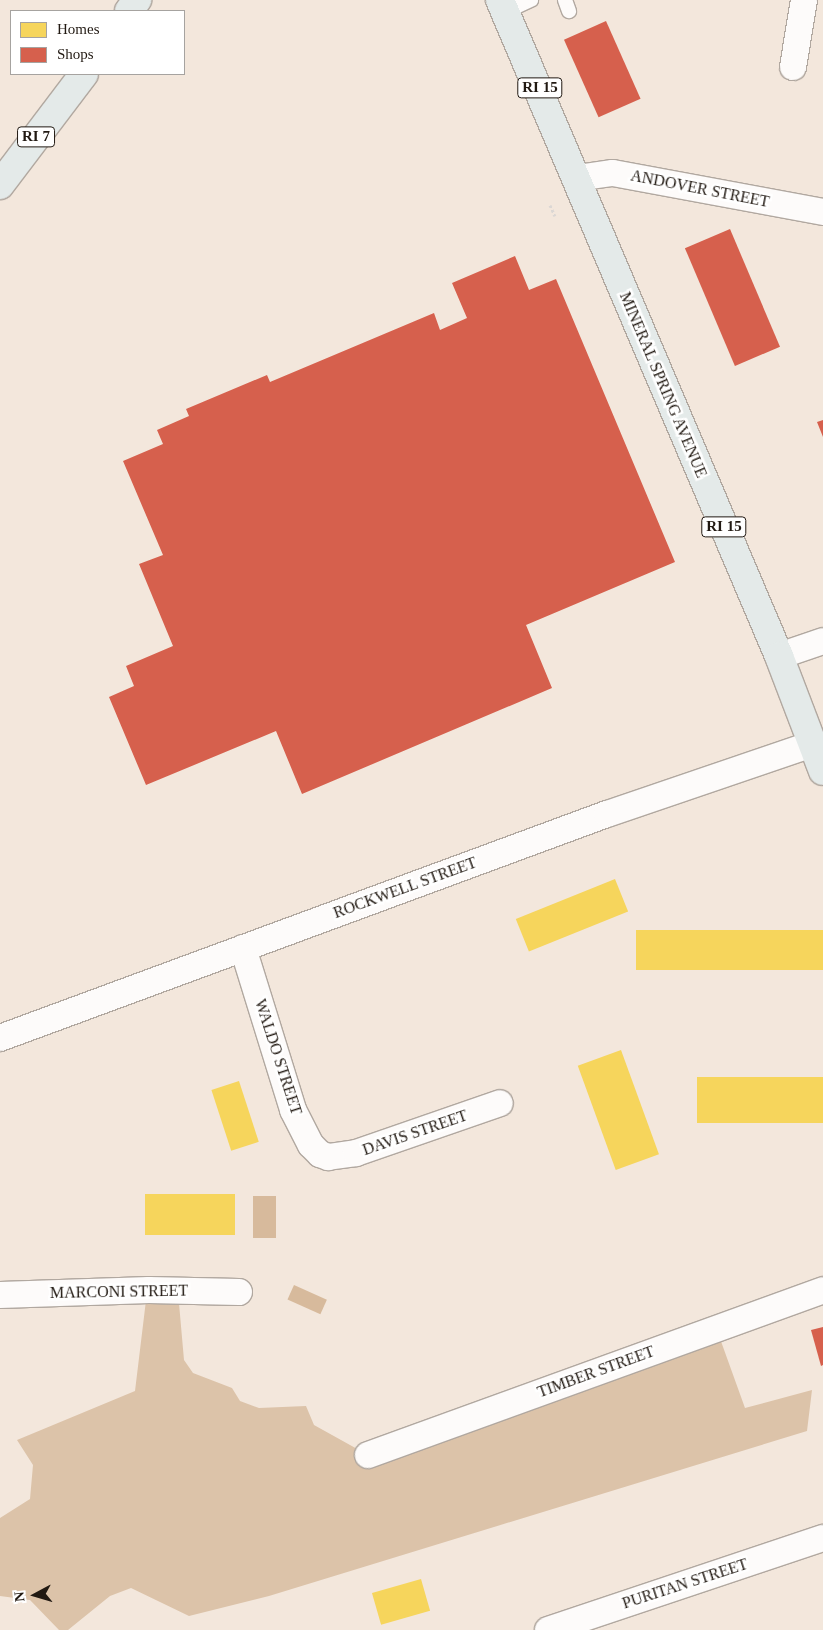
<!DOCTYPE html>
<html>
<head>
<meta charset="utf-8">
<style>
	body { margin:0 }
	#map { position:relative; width:823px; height:1630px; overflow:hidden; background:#f3e7dc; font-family:Georgia,serif }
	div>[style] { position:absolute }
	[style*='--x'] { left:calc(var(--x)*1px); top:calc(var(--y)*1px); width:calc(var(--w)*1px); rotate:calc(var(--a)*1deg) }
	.forest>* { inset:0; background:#dcc3a9 }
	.water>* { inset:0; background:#d7ba9c; transform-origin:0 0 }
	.homes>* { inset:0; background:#f6d55c; transform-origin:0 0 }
	.shops>* { inset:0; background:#d6604d; transform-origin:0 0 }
	.path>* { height:3px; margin-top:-1.5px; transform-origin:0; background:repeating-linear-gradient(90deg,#dbd7d4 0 2.5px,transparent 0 5px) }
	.roads { filter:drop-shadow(1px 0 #b1a8a0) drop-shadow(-1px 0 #b1a8a0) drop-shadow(0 1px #b1a8a0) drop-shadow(0 -1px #b1a8a0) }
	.lane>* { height:14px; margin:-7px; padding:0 7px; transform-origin:7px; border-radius:7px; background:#fdfbfa }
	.street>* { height:26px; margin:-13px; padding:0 13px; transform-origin:13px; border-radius:13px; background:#fdfbfa }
	.primary>* { height:28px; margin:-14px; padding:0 14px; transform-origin:14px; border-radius:14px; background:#e4eae9 }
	span { translate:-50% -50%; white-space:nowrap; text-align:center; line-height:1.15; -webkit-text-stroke:5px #fff; paint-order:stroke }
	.shield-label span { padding:1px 4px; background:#fff; border:1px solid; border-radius:4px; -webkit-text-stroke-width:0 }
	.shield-label { font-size:15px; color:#211912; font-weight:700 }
	.street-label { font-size:16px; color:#211912 }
	.legend { position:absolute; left:10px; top:10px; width:175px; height:65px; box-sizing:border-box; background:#fff; border:1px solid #a6a3a0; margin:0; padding:6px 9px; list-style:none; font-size:15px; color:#211912 }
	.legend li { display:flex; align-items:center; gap:10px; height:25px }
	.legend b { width:25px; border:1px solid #a6a3a0 }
	.north { position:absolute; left:10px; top:1570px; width:50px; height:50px; -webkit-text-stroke:4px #fff; paint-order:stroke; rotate:264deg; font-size:14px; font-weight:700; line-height:20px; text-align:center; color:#211912 }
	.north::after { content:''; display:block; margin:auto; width:18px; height:22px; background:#211912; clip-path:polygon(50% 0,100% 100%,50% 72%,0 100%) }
</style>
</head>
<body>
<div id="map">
	<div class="forest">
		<i style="clip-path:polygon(147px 1292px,178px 1292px,184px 1360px,193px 1373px,232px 1388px,240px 1401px,259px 1408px,306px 1406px,314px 1425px,368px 1455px,718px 1333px,745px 1408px,812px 1390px,807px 1431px,269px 1596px,189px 1616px,131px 1588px,110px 1596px,68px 1630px,59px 1630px,30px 1600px,0 1596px,0 1518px,30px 1499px,33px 1465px,17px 1440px,135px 1391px)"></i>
	</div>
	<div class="water">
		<i style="left:253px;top:1196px;width:23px;height:42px"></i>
		<i style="left:294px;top:1285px;width:36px;height:16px;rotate:24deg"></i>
	</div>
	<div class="homes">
		<i style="left:615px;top:879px;width:35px;height:107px;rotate:68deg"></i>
		<i style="left:823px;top:930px;width:40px;height:187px;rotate:90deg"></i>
		<i style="left:621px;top:1050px;width:111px;height:46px;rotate:70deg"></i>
		<i style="left:823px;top:1077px;width:46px;height:126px;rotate:90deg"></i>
		<i style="left:239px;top:1081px;width:64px;height:29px;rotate:72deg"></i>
		<i style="left:145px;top:1194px;width:90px;height:41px"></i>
		<i style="left:421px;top:1579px;width:33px;height:51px;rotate:74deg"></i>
	</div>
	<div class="shops">
		<i style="left:606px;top:21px;width:85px;height:46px;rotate:66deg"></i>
		<i style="left:730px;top:229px;width:128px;height:49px;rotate:67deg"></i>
		<i style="clip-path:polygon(515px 256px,529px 290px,556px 279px,675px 562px,526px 625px,552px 688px,302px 794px,276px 731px,146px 785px,109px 697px,134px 686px,126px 666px,173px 646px,139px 564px,163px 555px,123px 461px,163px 444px,157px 430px,189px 416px,186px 409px,267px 375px,270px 382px,434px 313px,440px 330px,467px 318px,452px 283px)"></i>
		<i style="clip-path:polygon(823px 420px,823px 437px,817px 422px)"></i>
		<i style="clip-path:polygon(823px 1327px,823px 1365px,821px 1366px,811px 1330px)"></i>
	</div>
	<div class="path">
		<i style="--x:550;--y:205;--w:12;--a:66"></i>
	</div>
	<div class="roads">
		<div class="lane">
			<i style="--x:565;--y:0;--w:12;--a:70"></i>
			<i style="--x:505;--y:12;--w:29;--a:-25"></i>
		</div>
		<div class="street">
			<i style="--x:793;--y:67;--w:68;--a:-80.7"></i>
			<i style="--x:577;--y:178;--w:36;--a:-8"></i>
			<i style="--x:613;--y:173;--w:214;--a:10.5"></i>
			<i style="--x:779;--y:656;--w:46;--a:-18.8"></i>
			<i style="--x:243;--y:948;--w:170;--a:72.8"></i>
			<i style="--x:293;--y:1110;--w:39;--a:63"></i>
			<i style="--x:311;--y:1145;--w:13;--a:45"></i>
			<i style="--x:320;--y:1154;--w:9;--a:21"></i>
			<i style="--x:328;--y:1157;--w:28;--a:-8"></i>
			<i style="--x:356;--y:1153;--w:152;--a:-19.1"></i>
			<i style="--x:0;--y:1038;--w:647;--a:-20.26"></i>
			<i style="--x:607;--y:814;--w:218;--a:-18.8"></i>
			<i style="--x:0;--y:1295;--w:149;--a:-1.9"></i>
			<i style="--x:149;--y:1290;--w:90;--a:1.3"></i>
			<i style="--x:368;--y:1455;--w:484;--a:-19.9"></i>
			<i style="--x:548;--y:1630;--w:290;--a:-18.5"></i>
		</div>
		<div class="primary">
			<i style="--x:500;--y:0;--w:713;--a:66.96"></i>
			<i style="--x:779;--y:656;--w:123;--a:69.1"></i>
			<i style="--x:129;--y:11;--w:14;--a:-54"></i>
			<i style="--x:0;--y:185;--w:139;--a:-52.9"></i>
		</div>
	</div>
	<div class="shield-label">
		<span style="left:540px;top:88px">RI 15</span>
		<span style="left:36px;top:137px">RI 7</span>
		<span style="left:724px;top:527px">RI 15</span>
	</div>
	<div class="street-label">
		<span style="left:700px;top:189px;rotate:11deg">ANDOVER STREET</span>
		<span style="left:663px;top:385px;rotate:67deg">MINERAL SPRING AVENUE</span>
		<span style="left:405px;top:888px;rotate:-20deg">ROCKWELL STREET</span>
		<span style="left:278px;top:1057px;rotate:72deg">WALDO STREET</span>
		<span style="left:415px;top:1133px;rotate:-19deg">DAVIS STREET</span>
		<span style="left:119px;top:1292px;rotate:-1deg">MARCONI STREET</span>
		<span style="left:596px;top:1372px;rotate:-20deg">TIMBER STREET</span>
		<span style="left:685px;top:1584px;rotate:-18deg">PURITAN STREET</span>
	</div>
	<ul class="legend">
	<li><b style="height:14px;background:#f6d55c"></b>Homes</li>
	<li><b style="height:14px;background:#d6604d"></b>Shops</li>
	</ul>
	<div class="north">N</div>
</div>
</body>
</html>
